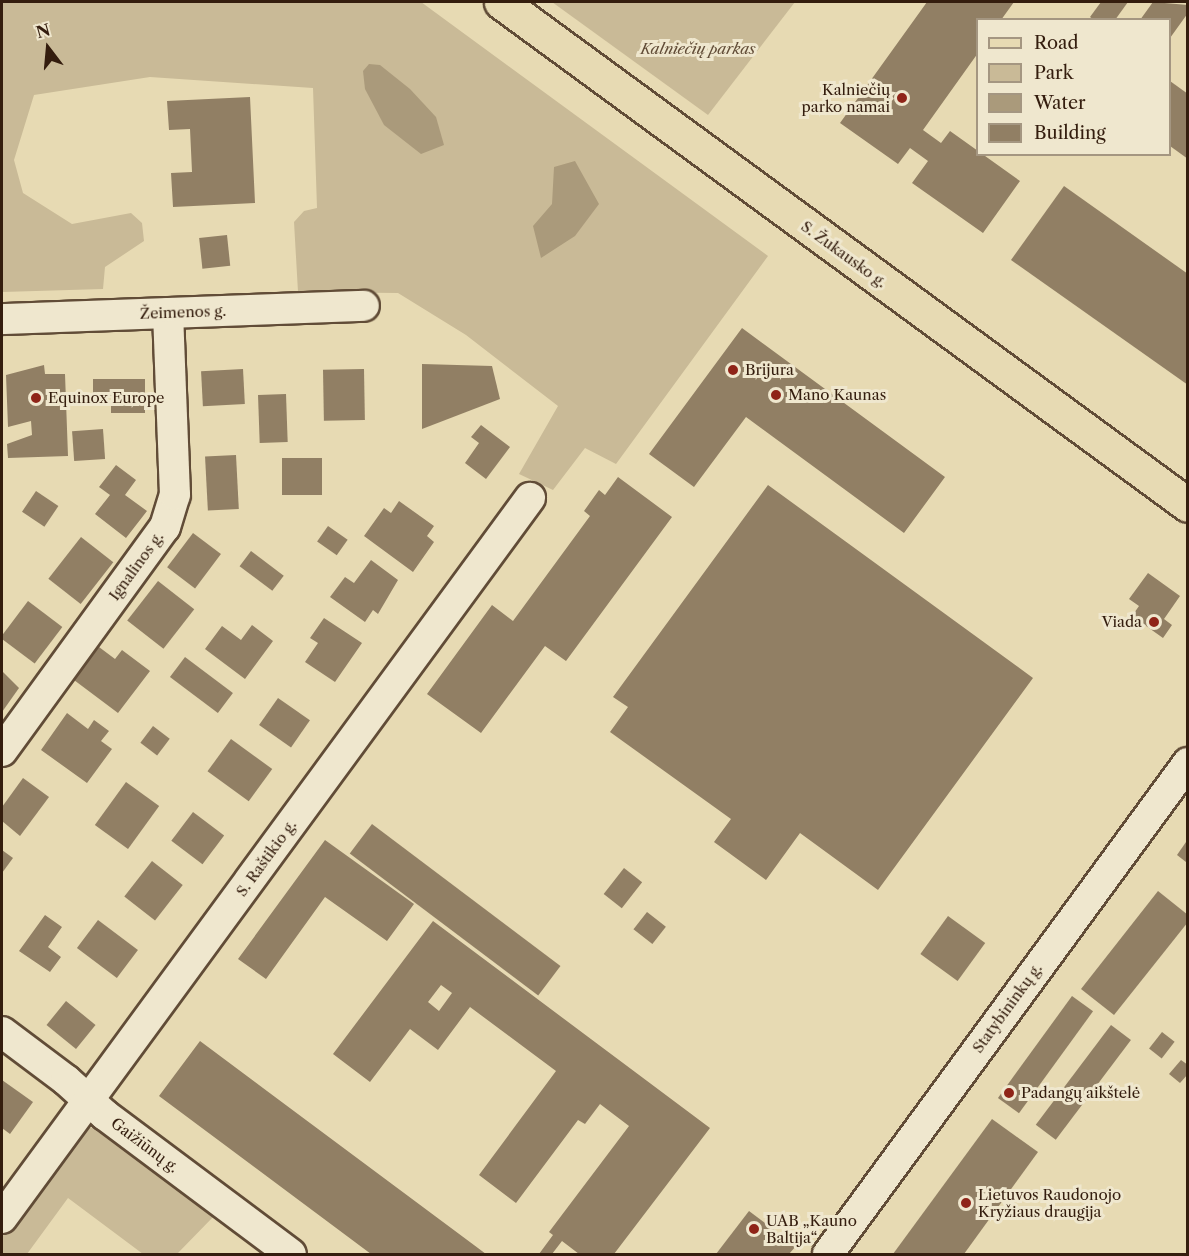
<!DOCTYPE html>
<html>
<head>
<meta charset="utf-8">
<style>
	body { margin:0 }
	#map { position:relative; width:1189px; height:1256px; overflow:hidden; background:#e7dab3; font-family:"Libre Caslon Text",serif }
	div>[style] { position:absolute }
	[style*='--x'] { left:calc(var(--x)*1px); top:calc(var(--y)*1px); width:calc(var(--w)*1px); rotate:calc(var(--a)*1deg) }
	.green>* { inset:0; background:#c9ba97 }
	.water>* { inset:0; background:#aa9a7b }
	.building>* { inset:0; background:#917f64; transform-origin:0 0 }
	.roads { filter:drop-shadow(2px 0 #614c37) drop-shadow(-2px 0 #614c37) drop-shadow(0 2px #614c37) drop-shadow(0 -2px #614c37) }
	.minor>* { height:30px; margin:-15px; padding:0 15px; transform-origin:15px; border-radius:15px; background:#efe7ce }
	.major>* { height:33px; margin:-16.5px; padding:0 16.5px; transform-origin:16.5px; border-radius:16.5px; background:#e7dab3 }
	.dots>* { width:16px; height:16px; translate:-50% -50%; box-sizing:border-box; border:3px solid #efe7ce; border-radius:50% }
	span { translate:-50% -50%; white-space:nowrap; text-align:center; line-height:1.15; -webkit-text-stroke:6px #efe7ce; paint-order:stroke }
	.park-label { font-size:15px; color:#614c37; font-style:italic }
	.poi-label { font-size:15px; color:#341d0e }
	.right { translate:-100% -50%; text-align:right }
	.left { translate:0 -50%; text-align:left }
	.street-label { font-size:15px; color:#341d0e }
	.frame { position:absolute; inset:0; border:3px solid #341d0e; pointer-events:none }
	.legend { position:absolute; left:976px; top:18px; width:195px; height:138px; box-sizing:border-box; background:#efe7ce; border:2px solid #a49681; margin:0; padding:8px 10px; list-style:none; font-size:18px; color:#341d0e }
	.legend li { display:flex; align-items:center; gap:12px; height:30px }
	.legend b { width:30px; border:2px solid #a49681 }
	.north { position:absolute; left:18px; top:18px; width:60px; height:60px; -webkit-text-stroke:4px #efe7ce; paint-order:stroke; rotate:344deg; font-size:16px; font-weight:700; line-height:24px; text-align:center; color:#341d0e }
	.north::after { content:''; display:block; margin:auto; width:21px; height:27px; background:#341d0e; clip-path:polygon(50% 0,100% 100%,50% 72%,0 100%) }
</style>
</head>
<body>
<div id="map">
	<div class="green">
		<i style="clip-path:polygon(2px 2px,421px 2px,768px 256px,616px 464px,585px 448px,553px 490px,519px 474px,558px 406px,466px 335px,398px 293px,298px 292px,294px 222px,304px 211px,317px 208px,313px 88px,150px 77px,34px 95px,14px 160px,23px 193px,72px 224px,131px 213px,142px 223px,144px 241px,105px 267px,103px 289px,2px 292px)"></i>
		<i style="clip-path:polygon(552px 2px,795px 2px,708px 115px)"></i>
		<i style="clip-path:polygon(89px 1128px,100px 1128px,214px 1216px,177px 1254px,143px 1254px,68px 1198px,27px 1254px,2px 1254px,2px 1237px,76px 1135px)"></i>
	</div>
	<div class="water">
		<i style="clip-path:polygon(369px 64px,380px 65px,410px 89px,436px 117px,444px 145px,421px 154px,384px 125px,365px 89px,363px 71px)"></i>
		<i style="clip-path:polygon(575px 161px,599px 204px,575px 236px,541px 258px,533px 226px,552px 204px,554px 167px)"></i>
	</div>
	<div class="building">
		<i style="clip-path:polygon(927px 2px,1014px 2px,1001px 20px,978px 20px,978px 53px,923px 130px,941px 143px,950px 131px,1020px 181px,983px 233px,912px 183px,928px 161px,910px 148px,898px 164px,840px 123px)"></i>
		<i style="clip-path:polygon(1101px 2px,1128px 2px,1115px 20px,1094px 20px,1090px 17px)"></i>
		<i style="clip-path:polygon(1153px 2px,1188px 5px,1188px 13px,1170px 38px,1170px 20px,1140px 20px)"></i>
		<i style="clip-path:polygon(1170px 81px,1188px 94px,1188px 159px,1170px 146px)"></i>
		<i style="clip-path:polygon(250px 97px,255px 203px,173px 207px,171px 173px,192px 172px,190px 129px,169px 130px,167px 101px)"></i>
		<i style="clip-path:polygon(1064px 186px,1188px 274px,1188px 385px,1011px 260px)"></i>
		<i style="left:227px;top:235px;width:31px;height:28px;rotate:84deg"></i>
		<i style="clip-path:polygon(742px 328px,945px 477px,904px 533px,746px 417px,694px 487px,649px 454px)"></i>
		<i style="clip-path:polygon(422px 364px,492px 366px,500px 399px,422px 429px)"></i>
		<i style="clip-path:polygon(44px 365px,45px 374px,65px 374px,68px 456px,8px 458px,7px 444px,32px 435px,31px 421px,8px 427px,6px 375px)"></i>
		<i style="left:243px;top:369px;width:35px;height:42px;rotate:87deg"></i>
		<i style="left:364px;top:369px;width:51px;height:41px;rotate:89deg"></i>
		<i style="clip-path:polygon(93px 379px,145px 379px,145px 413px,111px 413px,111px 396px,93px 396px)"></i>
		<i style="left:286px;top:394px;width:48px;height:28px;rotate:88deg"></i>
		<i style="clip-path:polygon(481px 425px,510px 447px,486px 479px,465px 463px,479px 443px,471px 437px)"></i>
		<i style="left:103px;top:429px;width:30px;height:31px;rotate:86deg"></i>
		<i style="left:236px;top:455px;width:54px;height:31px;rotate:87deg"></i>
		<i style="left:282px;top:458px;width:40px;height:37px"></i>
		<i style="clip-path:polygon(116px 465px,136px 480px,125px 495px,147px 511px,126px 538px,95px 514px,110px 495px,99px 487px)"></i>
		<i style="clip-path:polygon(618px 477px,672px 517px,566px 661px,545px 646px,481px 733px,427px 694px,492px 605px,513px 621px,590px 516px,584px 511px,599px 490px,605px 495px)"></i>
		<i style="clip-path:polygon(768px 485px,1033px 678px,878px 890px,800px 833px,766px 880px,714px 842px,731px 819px,610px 732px,628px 707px,613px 697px)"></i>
		<i style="left:36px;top:491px;width:27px;height:25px;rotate:34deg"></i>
		<i style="clip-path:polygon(399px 501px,434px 526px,427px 536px,434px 542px,413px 572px,364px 536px,384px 508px,391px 513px)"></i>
		<i style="left:328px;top:526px;width:24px;height:19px;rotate:35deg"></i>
		<i style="left:193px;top:533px;width:35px;height:43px;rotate:37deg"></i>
		<i style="left:81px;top:537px;width:41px;height:53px;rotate:38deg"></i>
		<i style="left:251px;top:551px;width:41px;height:19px;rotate:37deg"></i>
		<i style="clip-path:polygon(371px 560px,398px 580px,378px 614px,373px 610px,365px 622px,330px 597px,345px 577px,354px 583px)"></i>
		<i style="clip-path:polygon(1148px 573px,1180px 596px,1164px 619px,1172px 625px,1163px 638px,1132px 616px,1139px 606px,1129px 599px)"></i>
		<i style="left:158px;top:581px;width:46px;height:50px;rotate:38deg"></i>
		<i style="left:28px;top:601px;width:43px;height:46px;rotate:37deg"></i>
		<i style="clip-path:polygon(324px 618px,362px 643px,335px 682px,305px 662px,318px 643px,310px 638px)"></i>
		<i style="clip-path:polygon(252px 625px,273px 641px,245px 679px,205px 649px,222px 626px,241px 640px)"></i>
		<i style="clip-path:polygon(99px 647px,115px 659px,122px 650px,150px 671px,118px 713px,74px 680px)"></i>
		<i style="left:185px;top:657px;width:60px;height:25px;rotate:37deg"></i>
		<i style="clip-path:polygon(3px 672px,19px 688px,2px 712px,2px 674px)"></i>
		<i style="left:278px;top:698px;width:39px;height:33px;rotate:35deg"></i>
		<i style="clip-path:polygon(67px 713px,88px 729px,94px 720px,109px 731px,101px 741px,112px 749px,87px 783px,41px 750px)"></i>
		<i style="left:153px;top:726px;width:21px;height:21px;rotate:37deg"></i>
		<i style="left:231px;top:739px;width:51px;height:40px;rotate:36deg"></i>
		<i style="clip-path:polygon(23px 778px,49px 797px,20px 836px,2px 821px,2px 807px)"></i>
		<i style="left:126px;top:782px;width:41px;height:53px;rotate:36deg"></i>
		<i style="left:193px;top:812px;width:39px;height:36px;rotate:37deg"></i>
		<i style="left:372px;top:824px;width:236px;height:37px;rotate:37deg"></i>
		<i style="clip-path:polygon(325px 840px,414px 904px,387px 941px,325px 897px,266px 979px,238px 959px)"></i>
		<i style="clip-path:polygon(1186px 842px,1188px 843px,1186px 862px,1177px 855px)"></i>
		<i style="clip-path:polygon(2px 850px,13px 858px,2px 873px)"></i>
		<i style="left:152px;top:861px;width:39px;height:45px;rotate:38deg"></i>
		<i style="left:624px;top:868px;width:23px;height:33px;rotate:38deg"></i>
		<i style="clip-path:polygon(1158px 891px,1188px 915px,1188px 922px,1114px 1015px,1081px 989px)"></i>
		<i style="left:647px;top:912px;width:24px;height:22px;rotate:38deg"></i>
		<i style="clip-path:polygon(45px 915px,62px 927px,48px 947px,61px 957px,50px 972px,19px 951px)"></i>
		<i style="left:948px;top:916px;width:46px;height:47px;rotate:36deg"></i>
		<i style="left:98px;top:920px;width:50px;height:35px;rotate:37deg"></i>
		<i style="clip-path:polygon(evenodd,433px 921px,710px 1128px,614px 1254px,579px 1254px,562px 1241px,552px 1254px,539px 1254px,553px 1235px,549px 1232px,629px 1126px,600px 1104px,585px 1124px,578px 1120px,516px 1203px,479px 1175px,556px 1071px,470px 1007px,438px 1050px,410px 1029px,370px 1082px,333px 1054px,433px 921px,441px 985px,452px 993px,439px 1011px,428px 1002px,441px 985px)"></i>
		<i style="left:1072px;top:996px;width:26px;height:126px;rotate:36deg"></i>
		<i style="left:66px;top:1001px;width:38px;height:31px;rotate:39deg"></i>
		<i style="left:1111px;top:1025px;width:25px;height:125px;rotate:37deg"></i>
		<i style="left:1162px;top:1032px;width:16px;height:21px;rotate:38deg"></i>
		<i style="clip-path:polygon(200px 1041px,267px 1091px,486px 1254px,371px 1254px,159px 1096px)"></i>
		<i style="clip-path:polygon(1181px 1060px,1188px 1065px,1188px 1074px,1180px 1083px,1169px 1074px)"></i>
		<i style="clip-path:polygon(2px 1080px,33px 1102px,10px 1134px,2px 1128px)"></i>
		<i style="clip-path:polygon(992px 1119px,1038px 1152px,964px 1254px,893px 1254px)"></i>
		<i style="clip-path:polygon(749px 1211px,796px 1246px,789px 1254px,716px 1254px)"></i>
	</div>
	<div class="roads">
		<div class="minor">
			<i style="--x:2;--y:319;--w:362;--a:-2.1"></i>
			<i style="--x:2;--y:751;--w:277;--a:-54"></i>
			<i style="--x:165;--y:527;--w:34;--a:-73"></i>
			<i style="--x:175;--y:495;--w:182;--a:-92.2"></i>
			<i style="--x:2;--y:1032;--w:80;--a:36.9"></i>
			<i style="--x:66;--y:1080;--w:52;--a:41.9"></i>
			<i style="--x:105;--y:1115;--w:232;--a:36.8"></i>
			<i style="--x:2;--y:1218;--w:893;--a:-53.75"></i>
			<i style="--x:828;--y:1254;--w:609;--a:-53.75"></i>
		</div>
		<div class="major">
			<i style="--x:501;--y:2;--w:851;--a:36.21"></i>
		</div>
	</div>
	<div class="dots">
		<i style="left:902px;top:98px;background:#8f2418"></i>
		<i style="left:733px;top:370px;background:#8f2418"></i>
		<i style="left:776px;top:395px;background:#8f2418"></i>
		<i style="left:36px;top:398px;background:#8f2418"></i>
		<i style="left:1154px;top:622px;background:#8f2418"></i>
		<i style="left:1009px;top:1093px;background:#8f2418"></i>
		<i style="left:966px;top:1203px;background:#8f2418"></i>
		<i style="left:754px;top:1229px;background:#8f2418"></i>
	</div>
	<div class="park-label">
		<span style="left:698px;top:49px">Kalniečių parkas</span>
	</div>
	<div class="poi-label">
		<span class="right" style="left:890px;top:98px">Kalniečių<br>parko namai</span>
		<span class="left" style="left:745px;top:370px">Brijura</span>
		<span class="left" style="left:788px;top:395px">Mano Kaunas</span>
		<span class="left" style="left:48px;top:398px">Equinox Europe</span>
		<span class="right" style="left:1142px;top:622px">Viada</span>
		<span class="left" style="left:1021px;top:1093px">Padangų aikštelė</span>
		<span class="left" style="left:978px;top:1203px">Lietuvos Raudonojo<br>Kryžiaus draugija</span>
		<span class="left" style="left:766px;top:1229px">UAB „Kauno<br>Baltija“</span>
	</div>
	<div class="street-label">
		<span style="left:844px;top:254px;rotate:36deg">S. Žukausko g.</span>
		<span style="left:183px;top:312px;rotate:-2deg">Žeimenos g.</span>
		<span style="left:136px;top:566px;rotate:-54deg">Ignalinos g.</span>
		<span style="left:266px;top:858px;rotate:-54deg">S. Raštikio g.</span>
		<span style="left:1007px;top:1008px;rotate:-54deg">Statybininkų g.</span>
		<span style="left:145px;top:1145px;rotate:37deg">Gaižiūnų g.</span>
	</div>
	<div class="frame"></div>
	<ul class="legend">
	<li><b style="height:8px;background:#e7dab3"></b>Road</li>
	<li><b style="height:16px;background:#c9ba97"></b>Park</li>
	<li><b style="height:16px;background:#aa9a7b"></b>Water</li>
	<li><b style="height:16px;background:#917f64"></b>Building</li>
	</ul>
	<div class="north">N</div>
</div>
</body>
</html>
